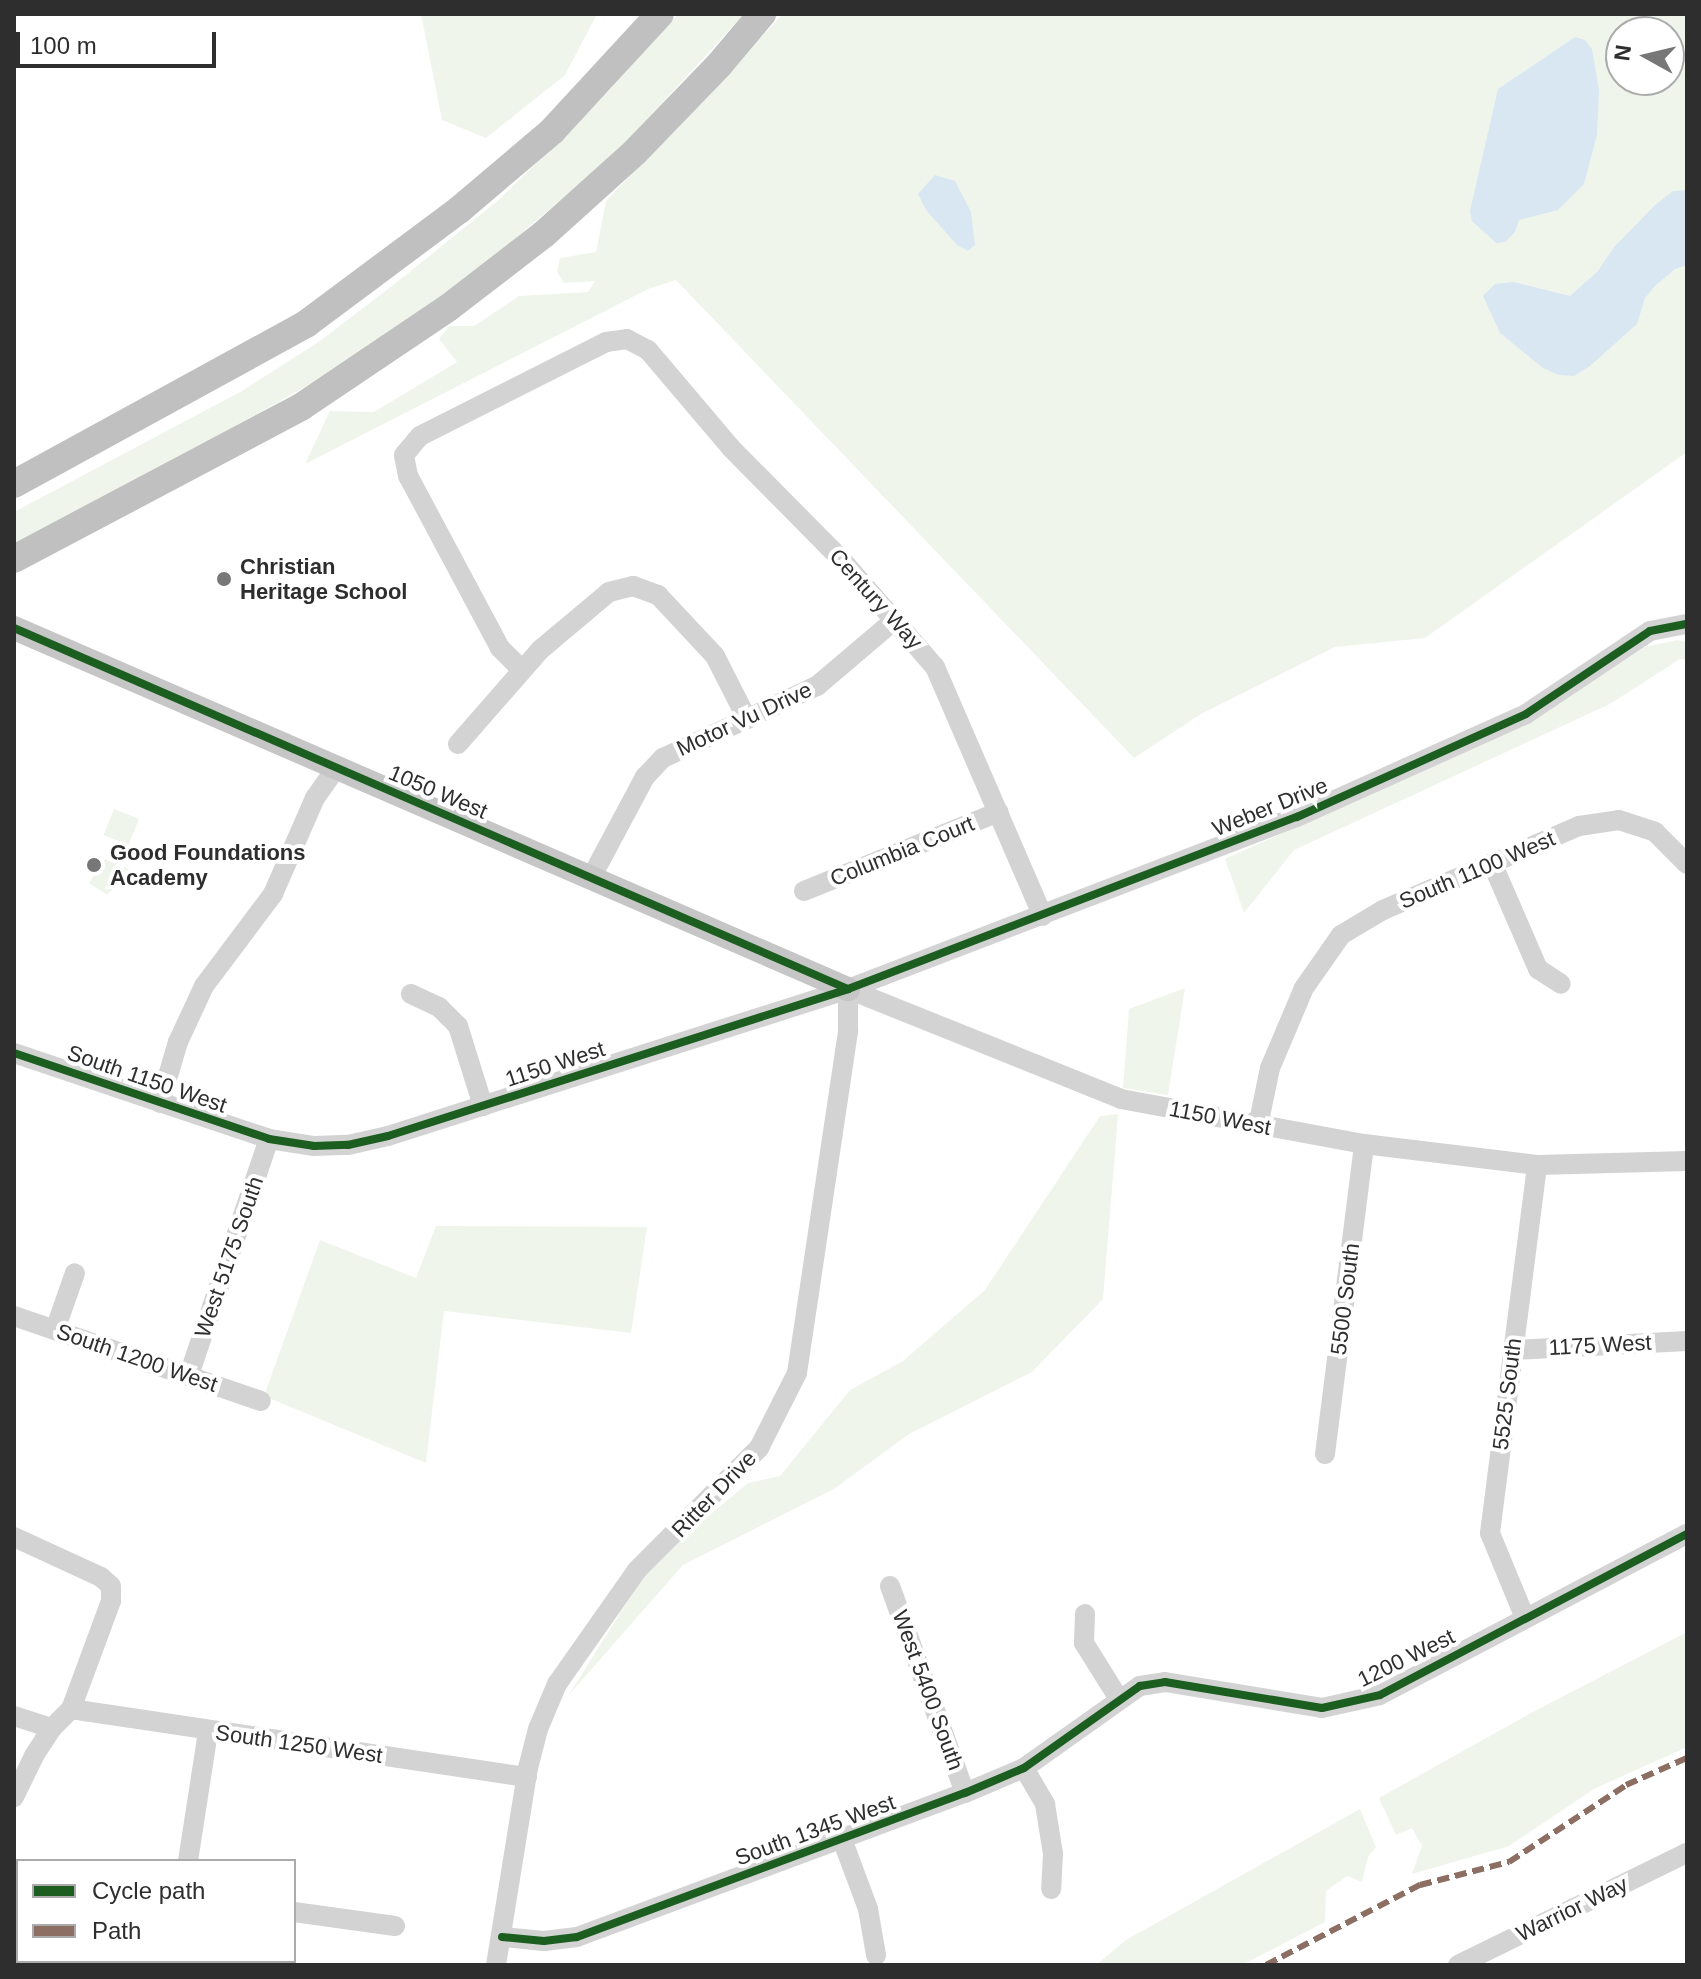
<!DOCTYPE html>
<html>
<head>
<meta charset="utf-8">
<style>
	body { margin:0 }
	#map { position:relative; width:1701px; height:1979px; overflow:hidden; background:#fff; font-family:Helvetica,sans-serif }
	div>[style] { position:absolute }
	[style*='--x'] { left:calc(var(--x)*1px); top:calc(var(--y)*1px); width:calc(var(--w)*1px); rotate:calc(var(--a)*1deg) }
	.green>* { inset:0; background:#f0f5ec; transform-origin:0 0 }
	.water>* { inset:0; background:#d8e7f2 }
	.minor>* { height:20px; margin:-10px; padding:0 10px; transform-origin:10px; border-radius:10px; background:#d3d3d3 }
	.major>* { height:24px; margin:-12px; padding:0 12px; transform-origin:12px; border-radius:12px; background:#c6c6c6 }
	.highway>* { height:28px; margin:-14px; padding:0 14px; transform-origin:14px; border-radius:14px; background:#c0c0c0 }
	.quiet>* { height:6px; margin-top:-3px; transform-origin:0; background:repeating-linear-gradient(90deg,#8d6e63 0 12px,transparent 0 18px) }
	.cycleway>* { height:8px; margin:-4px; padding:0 4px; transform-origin:4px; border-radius:4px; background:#1b5e20 }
	.dots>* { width:22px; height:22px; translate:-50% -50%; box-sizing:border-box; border:4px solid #fff; border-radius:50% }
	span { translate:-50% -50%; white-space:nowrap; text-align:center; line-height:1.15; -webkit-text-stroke:8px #fff; paint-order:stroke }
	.poi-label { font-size:22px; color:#2e2e2e; font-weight:700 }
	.left { translate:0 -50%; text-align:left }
	.street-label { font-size:22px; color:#2e2e2e }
	.frame { position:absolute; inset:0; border:16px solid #2e2e2e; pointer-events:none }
	.legend { position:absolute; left:16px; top:1859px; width:280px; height:104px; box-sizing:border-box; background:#fff; border:2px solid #ababab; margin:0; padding:10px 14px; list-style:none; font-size:24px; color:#2e2e2e }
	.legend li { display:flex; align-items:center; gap:16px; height:40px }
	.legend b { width:40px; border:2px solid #ababab }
	.north { position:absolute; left:1605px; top:16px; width:80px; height:80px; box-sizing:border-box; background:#fff; border:2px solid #ababab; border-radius:50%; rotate:278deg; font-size:22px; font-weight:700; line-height:32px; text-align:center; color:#2e2e2e }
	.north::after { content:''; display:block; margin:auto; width:28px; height:36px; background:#777; clip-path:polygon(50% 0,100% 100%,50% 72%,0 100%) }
	.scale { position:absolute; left:16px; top:32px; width:200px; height:36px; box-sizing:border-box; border:4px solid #2e2e2e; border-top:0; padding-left:10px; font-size:24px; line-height:28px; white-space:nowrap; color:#2e2e2e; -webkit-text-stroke:6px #fff; paint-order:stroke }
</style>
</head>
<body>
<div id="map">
	<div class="green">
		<i style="clip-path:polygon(421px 14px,597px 14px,565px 75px,486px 138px,442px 120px)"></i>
		<i style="clip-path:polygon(678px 14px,744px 14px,617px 152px,478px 270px,349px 362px,163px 467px,14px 546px,14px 512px,242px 391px,320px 341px,406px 275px,502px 197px,607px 93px)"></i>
		<i style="clip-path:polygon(evenodd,783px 14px,1687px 14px,1687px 452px,1425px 638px,1335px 647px,1201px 714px,1134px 758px,676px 280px,648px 289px,305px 464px,330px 411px,374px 412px,457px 362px,439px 339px,449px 326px,474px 326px,519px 296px,588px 292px,595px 281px,564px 283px,557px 272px,560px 258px,596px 252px,606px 201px,783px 14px,1621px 32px,1669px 32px,1669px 80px,1621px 80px,1621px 32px)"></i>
		<i style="clip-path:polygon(1677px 640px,1687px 642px,1687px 660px,1680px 659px,1610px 704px,1294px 850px,1244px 913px,1225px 859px,1531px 721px,1645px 647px)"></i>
		<i style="left:114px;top:809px;width:27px;height:28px;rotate:22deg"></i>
		<i style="clip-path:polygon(105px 859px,131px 870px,107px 895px,89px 883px)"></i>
		<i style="clip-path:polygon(1185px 988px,1168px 1095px,1123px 1088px,1129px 1009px)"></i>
		<i style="clip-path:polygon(1118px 1114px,1103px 1299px,1032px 1372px,909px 1434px,834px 1489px,683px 1565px,568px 1696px,651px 1564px,748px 1483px,780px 1476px,850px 1390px,903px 1361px,985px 1290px,1100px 1116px)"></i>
		<i style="clip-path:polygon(436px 1226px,647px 1227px,631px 1333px,444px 1311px,426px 1463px,264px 1396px,320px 1240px,416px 1278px)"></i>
		<i style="clip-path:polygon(1687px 1632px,1687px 1747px,1594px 1789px,1509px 1846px,1412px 1874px,1422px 1846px,1412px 1828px,1396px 1835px,1379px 1798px,1529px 1714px)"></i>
		<i style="clip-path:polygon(1360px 1809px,1376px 1847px,1368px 1857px,1362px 1882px,1347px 1876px,1326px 1891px,1325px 1922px,1242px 1965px,1096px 1965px,1126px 1940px)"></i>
	</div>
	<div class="water">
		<i style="clip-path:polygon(1575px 37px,1585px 40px,1592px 49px,1599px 90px,1597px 135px,1584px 184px,1558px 210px,1519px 220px,1515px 232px,1505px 242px,1496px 243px,1472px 221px,1470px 211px,1498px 89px)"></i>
		<i style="clip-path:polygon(935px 175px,955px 181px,971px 212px,975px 245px,968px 251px,957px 245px,926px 210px,918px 194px)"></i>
		<i style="clip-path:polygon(1687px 190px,1687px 265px,1675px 269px,1655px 286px,1645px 298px,1637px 324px,1590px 366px,1574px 376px,1559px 375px,1543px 368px,1500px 333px,1483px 296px,1495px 284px,1514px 282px,1570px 296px,1598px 271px,1614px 247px,1655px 205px,1673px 191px)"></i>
	</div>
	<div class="minor">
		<i style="--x:521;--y:669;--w:30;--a:-135"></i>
		<i style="--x:500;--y:648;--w:195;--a:-118.1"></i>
		<i style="--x:408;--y:476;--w:21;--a:-101"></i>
		<i style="--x:404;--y:455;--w:25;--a:-50"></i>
		<i style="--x:420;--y:436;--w:208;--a:-26.8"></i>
		<i style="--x:606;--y:342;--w:21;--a:-8"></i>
		<i style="--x:627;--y:339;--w:24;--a:28"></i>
		<i style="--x:648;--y:350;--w:128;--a:49.7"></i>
		<i style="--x:731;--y:448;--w:156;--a:45.3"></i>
		<i style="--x:841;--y:559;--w:143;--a:49"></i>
		<i style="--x:935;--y:667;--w:271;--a:66.6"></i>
		<i style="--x:458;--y:744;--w:125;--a:-48.9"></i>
		<i style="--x:540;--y:650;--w:90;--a:-40"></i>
		<i style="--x:609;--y:592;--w:25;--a:-14"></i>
		<i style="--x:633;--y:586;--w:27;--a:20"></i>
		<i style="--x:658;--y:595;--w:83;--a:46.9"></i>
		<i style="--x:715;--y:656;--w:71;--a:63.1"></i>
		<i style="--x:1492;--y:863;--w:116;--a:66.5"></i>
		<i style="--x:1538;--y:969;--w:27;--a:33"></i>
		<i style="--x:591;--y:878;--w:115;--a:-61.9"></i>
		<i style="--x:645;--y:777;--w:26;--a:-47"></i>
		<i style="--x:663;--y:758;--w:170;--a:-25.1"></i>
		<i style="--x:817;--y:686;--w:104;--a:-40.3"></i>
		<i style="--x:804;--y:891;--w:210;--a:-22.1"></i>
		<i style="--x:848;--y:989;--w:294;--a:21.9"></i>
		<i style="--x:1121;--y:1099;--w:247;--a:10.5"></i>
		<i style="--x:1364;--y:1144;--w:174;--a:6.9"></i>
		<i style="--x:1537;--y:1165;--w:150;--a:-1.5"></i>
		<i style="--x:411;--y:994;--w:31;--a:25"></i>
		<i style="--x:439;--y:1007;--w:27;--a:45"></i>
		<i style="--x:458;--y:1026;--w:84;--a:72.6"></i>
		<i style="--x:14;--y:1053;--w:269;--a:18.6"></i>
		<i style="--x:269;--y:1139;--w:46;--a:8.8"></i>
		<i style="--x:314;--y:1146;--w:34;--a:-2"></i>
		<i style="--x:348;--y:1145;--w:41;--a:-12.7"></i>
		<i style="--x:388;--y:1136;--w:483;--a:-17.7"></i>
		<i style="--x:848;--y:989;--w:481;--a:-21"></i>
		<i style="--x:1297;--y:817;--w:251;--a:-24.2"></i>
		<i style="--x:1526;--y:714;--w:149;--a:-33.8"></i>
		<i style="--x:1650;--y:631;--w:38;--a:-11"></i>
		<i style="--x:160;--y:1103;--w:64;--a:-73.6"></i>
		<i style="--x:178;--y:1042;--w:62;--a:-65.1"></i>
		<i style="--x:204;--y:986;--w:115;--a:-53.1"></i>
		<i style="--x:273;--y:894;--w:105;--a:-66.4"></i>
		<i style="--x:315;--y:798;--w:37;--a:-55"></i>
		<i style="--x:1258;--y:1126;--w:59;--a:-78.3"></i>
		<i style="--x:1270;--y:1068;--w:87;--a:-67"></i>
		<i style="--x:1304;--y:988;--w:65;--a:-55.1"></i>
		<i style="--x:1341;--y:935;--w:49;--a:-30.8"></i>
		<i style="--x:1383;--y:910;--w:213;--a:-23.2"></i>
		<i style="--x:1579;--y:826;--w:40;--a:-8.5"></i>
		<i style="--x:1619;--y:820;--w:38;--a:18"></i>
		<i style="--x:1655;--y:832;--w:45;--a:45"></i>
		<i style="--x:14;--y:1316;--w:261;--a:19"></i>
		<i style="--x:55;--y:1330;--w:60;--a:-70.7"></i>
		<i style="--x:1513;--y:1350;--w:174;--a:-3"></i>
		<i style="--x:189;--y:1375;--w:249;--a:-71.3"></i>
		<i style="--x:1325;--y:1454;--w:312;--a:-82.8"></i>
		<i style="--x:14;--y:1537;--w:96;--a:24.7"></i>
		<i style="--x:101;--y:1577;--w:13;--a:42"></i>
		<i style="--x:111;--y:1586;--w:15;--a:90"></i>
		<i style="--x:111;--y:1601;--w:115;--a:110.3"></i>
		<i style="--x:71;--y:1709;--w:27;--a:135"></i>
		<i style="--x:52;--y:1728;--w:33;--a:123"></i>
		<i style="--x:34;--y:1756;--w:46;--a:116"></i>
		<i style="--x:890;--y:1586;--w:220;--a:70.1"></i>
		<i style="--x:1085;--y:1614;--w:29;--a:92"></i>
		<i style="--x:1084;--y:1643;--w:66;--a:58"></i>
		<i style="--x:1525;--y:1618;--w:92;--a:-112.4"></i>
		<i style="--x:1490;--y:1533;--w:371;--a:-82.7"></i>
		<i style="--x:71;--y:1709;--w:461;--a:8.5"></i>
		<i style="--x:14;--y:1716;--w:40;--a:18"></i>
		<i style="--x:1024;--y:1768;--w:42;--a:59.7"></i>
		<i style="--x:1045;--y:1804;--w:51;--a:80.9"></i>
		<i style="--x:1053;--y:1854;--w:35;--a:93"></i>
		<i style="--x:842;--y:1839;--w:75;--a:69.6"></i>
		<i style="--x:868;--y:1909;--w:47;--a:80.1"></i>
		<i style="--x:188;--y:1861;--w:131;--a:-81.2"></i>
		<i style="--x:294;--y:1912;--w:102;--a:7.9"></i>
		<i style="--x:502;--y:1937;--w:42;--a:5.4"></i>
		<i style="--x:544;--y:1941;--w:33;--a:-7"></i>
		<i style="--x:577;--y:1937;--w:414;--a:-20.4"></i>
		<i style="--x:965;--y:1793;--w:64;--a:-23"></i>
		<i style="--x:1024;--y:1768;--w:142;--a:-35.3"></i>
		<i style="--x:1140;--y:1686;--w:25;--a:-9"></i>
		<i style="--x:1165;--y:1682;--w:159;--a:9.4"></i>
		<i style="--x:1322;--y:1708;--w:59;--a:-12.6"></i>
		<i style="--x:1380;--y:1695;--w:347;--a:-27.7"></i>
		<i style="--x:173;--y:1965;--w:4;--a:-90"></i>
		<i style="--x:496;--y:1965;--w:200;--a:-80.8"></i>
		<i style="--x:528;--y:1768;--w:40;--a:-75.6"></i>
		<i style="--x:538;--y:1729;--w:49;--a:-67.1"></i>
		<i style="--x:557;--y:1684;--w:139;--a:-54.9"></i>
		<i style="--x:637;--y:1570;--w:173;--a:-45"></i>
		<i style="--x:759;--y:1448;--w:84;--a:-63.1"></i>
		<i style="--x:797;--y:1373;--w:347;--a:-81.5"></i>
		<i style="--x:848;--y:1030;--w:41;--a:-90"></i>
		<i style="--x:1458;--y:1965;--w:255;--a:-26.1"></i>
	</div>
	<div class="major">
		<i style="--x:14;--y:628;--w:909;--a:23.41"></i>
	</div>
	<div class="highway">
		<i style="--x:14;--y:484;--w:333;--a:-28.7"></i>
		<i style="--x:306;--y:324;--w:191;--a:-36.7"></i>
		<i style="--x:459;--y:210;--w:122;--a:-40.3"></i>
		<i style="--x:552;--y:131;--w:159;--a:-47.3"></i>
		<i style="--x:14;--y:559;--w:325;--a:-27.9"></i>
		<i style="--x:301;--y:407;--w:177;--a:-34"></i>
		<i style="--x:448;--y:308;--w:121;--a:-37.6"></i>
		<i style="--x:544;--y:234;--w:122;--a:-42"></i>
		<i style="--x:635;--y:152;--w:121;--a:-46"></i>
		<i style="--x:719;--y:65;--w:67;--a:-49.9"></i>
	</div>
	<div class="quiet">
		<i style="--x:1266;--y:1965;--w:174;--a:-27.5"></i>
		<i style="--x:1420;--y:1885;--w:92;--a:-14.5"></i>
		<i style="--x:1509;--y:1862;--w:140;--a:-33.3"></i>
		<i style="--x:1626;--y:1785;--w:67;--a:-23.9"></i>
	</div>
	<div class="cycleway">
		<i style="--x:14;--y:628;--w:909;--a:23.41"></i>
		<i style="--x:14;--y:1053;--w:269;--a:18.6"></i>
		<i style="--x:269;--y:1139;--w:46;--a:8.8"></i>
		<i style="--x:314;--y:1146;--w:34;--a:-2"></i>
		<i style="--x:348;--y:1145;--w:41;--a:-12.7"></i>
		<i style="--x:388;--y:1136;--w:483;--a:-17.7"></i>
		<i style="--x:848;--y:989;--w:481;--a:-21"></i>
		<i style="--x:1297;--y:817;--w:251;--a:-24.2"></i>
		<i style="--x:1526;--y:714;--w:149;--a:-33.8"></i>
		<i style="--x:1650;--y:631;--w:38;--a:-11"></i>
		<i style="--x:502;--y:1937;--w:42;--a:5.4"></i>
		<i style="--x:544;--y:1941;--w:33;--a:-7"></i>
		<i style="--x:577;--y:1937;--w:414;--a:-20.4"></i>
		<i style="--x:965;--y:1793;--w:64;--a:-23"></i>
		<i style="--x:1024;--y:1768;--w:142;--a:-35.3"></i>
		<i style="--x:1140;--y:1686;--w:25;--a:-9"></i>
		<i style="--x:1165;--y:1682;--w:159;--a:9.4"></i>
		<i style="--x:1322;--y:1708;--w:59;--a:-12.6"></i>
		<i style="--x:1380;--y:1695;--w:347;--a:-27.7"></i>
	</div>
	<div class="dots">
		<i style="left:224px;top:579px;background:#777"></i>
		<i style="left:94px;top:865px;background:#777"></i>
	</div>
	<div class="poi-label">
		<span class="left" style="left:240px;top:579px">Christian<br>Heritage School</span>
		<span class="left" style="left:110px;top:865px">Good Foundations<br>Academy</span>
	</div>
	<div class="street-label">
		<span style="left:876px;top:599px;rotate:48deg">Century Way</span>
		<span style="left:744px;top:719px;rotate:-25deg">Motor Vu Drive</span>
		<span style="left:438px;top:792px;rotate:23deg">1050 West</span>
		<span style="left:1270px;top:807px;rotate:-22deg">Weber Drive</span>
		<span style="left:902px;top:851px;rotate:-22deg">Columbia Court</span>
		<span style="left:1477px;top:870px;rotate:-23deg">South 1100 West</span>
		<span style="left:555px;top:1064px;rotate:-18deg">1150 West</span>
		<span style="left:147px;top:1079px;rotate:19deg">South 1150 West</span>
		<span style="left:1220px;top:1118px;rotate:11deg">1150 West</span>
		<span style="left:229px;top:1257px;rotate:-71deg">West 5175 South</span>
		<span style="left:1345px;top:1299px;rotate:-83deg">5500 South</span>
		<span style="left:1600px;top:1345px;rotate:-3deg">1175 West</span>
		<span style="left:137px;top:1358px;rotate:19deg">South 1200 West</span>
		<span style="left:1507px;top:1394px;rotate:-83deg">5525 South</span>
		<span style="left:714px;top:1494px;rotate:-46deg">Ritter Drive</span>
		<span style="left:1406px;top:1658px;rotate:-26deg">1200 West</span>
		<span style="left:928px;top:1690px;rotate:70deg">West 5400 South</span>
		<span style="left:299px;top:1744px;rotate:8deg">South 1250 West</span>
		<span style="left:815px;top:1830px;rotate:-20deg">South 1345 West</span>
		<span style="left:1572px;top:1909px;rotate:-26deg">Warrior Way</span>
	</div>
	<div class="frame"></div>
	<ul class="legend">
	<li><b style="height:10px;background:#1b5e20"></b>Cycle path</li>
	<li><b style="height:10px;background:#8d6e63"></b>Path</li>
	</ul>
	<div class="north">N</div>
	<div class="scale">100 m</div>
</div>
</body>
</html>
